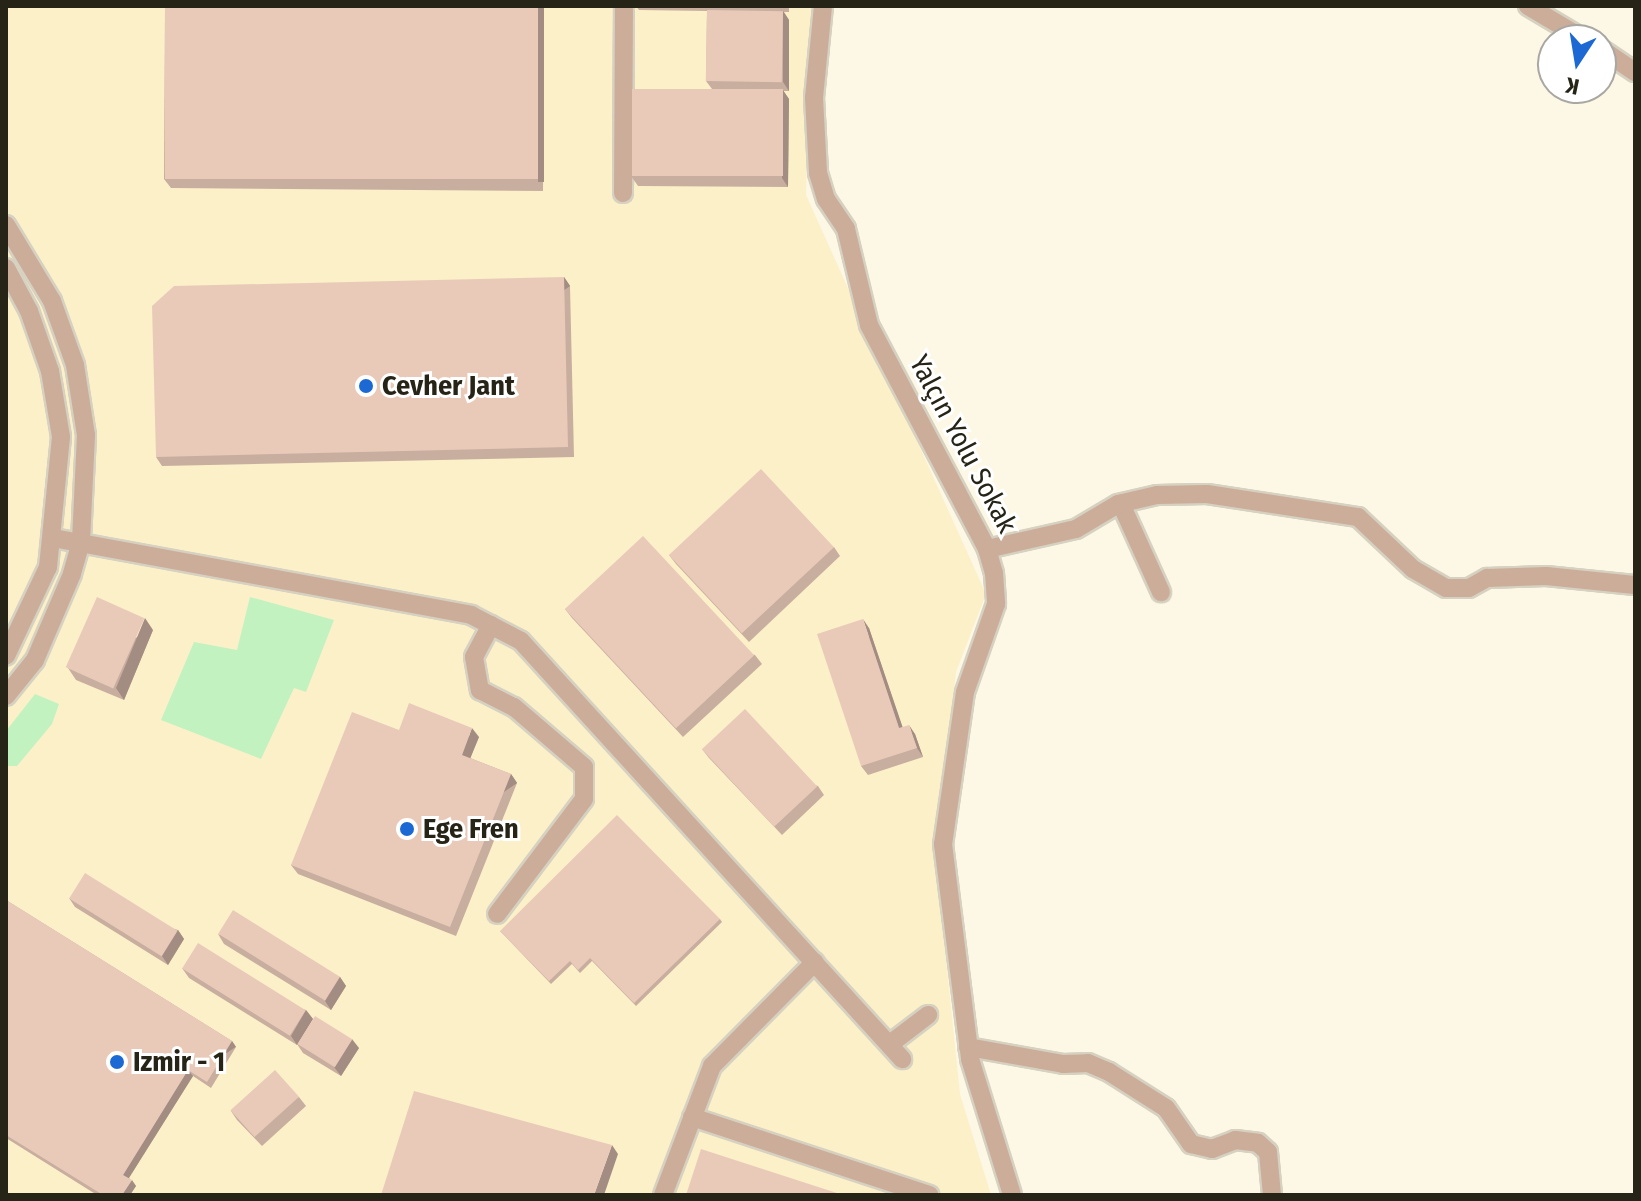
<!DOCTYPE html>
<html>
<head>
<meta charset="utf-8">
<style>
	body { margin:0 }
	#map { position:relative; width:1641px; height:1201px; overflow:hidden; background:#fdf7e5; font-family:"Fira Sans Condensed",sans-serif }
	div>[style] { position:absolute }
	[style*='--x'] { left:calc(var(--x)*1px); top:calc(var(--y)*1px); width:calc(var(--w)*1px); rotate:calc(var(--a)*1deg) }
	.built>* { inset:0; background:#fcf0c9 }
	.green>* { inset:0; background:#c2f2c0 }
	.roads { filter:drop-shadow(2px 0 #d6d1c0) drop-shadow(-2px 0 #d6d1c0) drop-shadow(0 2px #d6d1c0) drop-shadow(0 -2px #d6d1c0) }
	.minor>* { height:18px; margin:-9px; padding:0 9px; transform-origin:9px; border-radius:9px; background:#cbad9a }
	.wall>* { inset:0; background:#c8ae9f }
	.shaded-wall>* { inset:0; background:#a38d82; transform-origin:0 0 }
	.building>* { inset:0; background:#e9cab9; transform-origin:0 0 }
	.dots>* { width:22px; height:22px; translate:-50% -50%; box-sizing:border-box; border:4px solid #fff; border-radius:50% }
	span { translate:-50% -50%; white-space:nowrap; text-align:center; line-height:1.15; -webkit-text-stroke:6px #fff; paint-order:stroke }
	.poi-label { font-size:28px; color:#262317; font-weight:700 }
	.left { translate:0 -50%; text-align:left }
	.street-label { font-size:28px; color:#262317 }
	.frame { position:absolute; inset:0; border:8px solid #262317; pointer-events:none }
	.north { position:absolute; left:1537px; top:24px; width:80px; height:80px; box-sizing:border-box; background:#fff; border:2px solid #a8a7a2; border-radius:50%; rotate:192deg; font-size:22px; font-weight:700; line-height:32px; text-align:center; color:#262317 }
	.north::after { content:''; display:block; margin:auto; width:28px; height:36px; background:#1c69d4; clip-path:polygon(50% 0,100% 100%,50% 72%,0 100%) }
</style>
</head>
<body>
<div id="map">
	<div class="built">
		<i style="clip-path:polygon(6px 6px,811px 6px,806px 195px,986px 594px,956px 672px,936px 862px,960px 1094px,991px 1195px,6px 1195px)"></i>
	</div>
	<div class="green">
		<i style="clip-path:polygon(250px 597px,334px 620px,306px 692px,294px 688px,261px 759px,161px 720px,194px 642px,237px 650px)"></i>
		<i style="clip-path:polygon(35px 694px,59px 704px,52px 724px,17px 766px,6px 766px,6px 731px)"></i>
	</div>
	<div class="roads">
		<div class="minor">
			<i style="--x:823;--y:6;--w:92;--a:95.6"></i>
			<i style="--x:814;--y:98;--w:75;--a:86.9"></i>
			<i style="--x:818;--y:173;--w:27;--a:73"></i>
			<i style="--x:826;--y:199;--w:36;--a:56"></i>
			<i style="--x:846;--y:229;--w:99;--a:76.5"></i>
			<i style="--x:869;--y:325;--w:253;--a:62.2"></i>
			<i style="--x:987;--y:549;--w:25;--a:74"></i>
			<i style="--x:994;--y:573;--w:31;--a:86"></i>
			<i style="--x:996;--y:604;--w:93;--a:109.4"></i>
			<i style="--x:965;--y:692;--w:154;--a:98.2"></i>
			<i style="--x:943;--y:844;--w:217;--a:82.8"></i>
			<i style="--x:970;--y:1059;--w:142;--a:72.8"></i>
			<i style="--x:1528;--y:6;--w:66;--a:30.8"></i>
			<i style="--x:1601;--y:49;--w:41;--a:34.1"></i>
			<i style="--x:623;--y:193;--w:187;--a:-89.7"></i>
			<i style="--x:6;--y:225;--w:89;--a:58.8"></i>
			<i style="--x:52;--y:301;--w:68;--a:70.2"></i>
			<i style="--x:75;--y:365;--w:71;--a:81.1"></i>
			<i style="--x:86;--y:435;--w:107;--a:92.7"></i>
			<i style="--x:81;--y:542;--w:33;--a:106"></i>
			<i style="--x:72;--y:574;--w:94;--a:113.3"></i>
			<i style="--x:35;--y:660;--w:46;--a:128.9"></i>
			<i style="--x:6;--y:268;--w:49;--a:61.9"></i>
			<i style="--x:29;--y:311;--w:64;--a:70.7"></i>
			<i style="--x:50;--y:371;--w:67;--a:80.5"></i>
			<i style="--x:61;--y:437;--w:131;--a:95.7"></i>
			<i style="--x:48;--y:567;--w:98;--a:115.3"></i>
			<i style="--x:1121;--y:504;--w:97;--a:65.6"></i>
			<i style="--x:53;--y:538;--w:425;--a:10.4"></i>
			<i style="--x:471;--y:615;--w:56;--a:27.5"></i>
			<i style="--x:521;--y:641;--w:566;--a:47.65"></i>
			<i style="--x:987;--y:549;--w:91;--a:-12.7"></i>
			<i style="--x:1076;--y:529;--w:49;--a:-30.8"></i>
			<i style="--x:1118;--y:504;--w:40;--a:-13"></i>
			<i style="--x:1157;--y:495;--w:50;--a:-1.1"></i>
			<i style="--x:1207;--y:494;--w:153;--a:8.7"></i>
			<i style="--x:1358;--y:517;--w:76;--a:43.4"></i>
			<i style="--x:1413;--y:569;--w:38;--a:30"></i>
			<i style="--x:1446;--y:588;--w:23;--a:0"></i>
			<i style="--x:1469;--y:588;--w:21;--a:-29"></i>
			<i style="--x:1487;--y:578;--w:59;--a:-1.9"></i>
			<i style="--x:1546;--y:576;--w:89;--a:5.8"></i>
			<i style="--x:491;--y:625;--w:36;--a:118"></i>
			<i style="--x:474;--y:657;--w:34;--a:80"></i>
			<i style="--x:480;--y:690;--w:38;--a:27"></i>
			<i style="--x:514;--y:707;--w:92;--a:40.6"></i>
			<i style="--x:584;--y:767;--w:32;--a:90"></i>
			<i style="--x:584;--y:799;--w:144;--a:127.1"></i>
			<i style="--x:890;--y:1044;--w:48;--a:-37.3"></i>
			<i style="--x:968;--y:1047;--w:97;--a:10.1"></i>
			<i style="--x:1063;--y:1064;--w:25;--a:-2"></i>
			<i style="--x:1088;--y:1063;--w:23;--a:23"></i>
			<i style="--x:1109;--y:1072;--w:67;--a:32.3"></i>
			<i style="--x:1166;--y:1108;--w:44;--a:55.2"></i>
			<i style="--x:1191;--y:1144;--w:22;--a:13"></i>
			<i style="--x:1212;--y:1149;--w:25;--a:-21"></i>
			<i style="--x:1235;--y:1140;--w:23;--a:7"></i>
			<i style="--x:1258;--y:1143;--w:13;--a:42"></i>
			<i style="--x:1268;--y:1152;--w:43;--a:84.7"></i>
			<i style="--x:692;--y:1117;--w:250;--a:18.2"></i>
			<i style="--x:663;--y:1195;--w:138;--a:-69.2"></i>
			<i style="--x:712;--y:1066;--w:146;--a:-45.3"></i>
		</div>
	</div>
	<div class="wall">
		<i style="clip-path:polygon(165px 6px,544px 6px,543px 191px,171px 188px,164px 179px)"></i>
		<i style="clip-path:polygon(636px 6px,789px 6px,789px 12px,784px 12px,789px 20px,789px 91px,783px 91px,789px 99px,788px 187px,638px 186px,631px 176px,712px 89px,706px 81px,707px 11px,639px 10px)"></i>
		<i style="clip-path:polygon(564px 277px,570px 286px,574px 457px,162px 466px,156px 457px)"></i>
		<i style="clip-path:polygon(834px 547px,840px 556px,749px 642px,676px 564px,669px 555px)"></i>
		<i style="clip-path:polygon(565px 609px,755px 655px,762px 664px,683px 737px,572px 618px)"></i>
		<i style="clip-path:polygon(869px 628px,902px 727px,915px 734px,923px 757px,868px 775px,861px 766px)"></i>
		<i style="clip-path:polygon(153px 630px,124px 700px,76px 680px,68px 668px)"></i>
		<i style="clip-path:polygon(399px 730px,479px 737px,470px 758px,511px 774px,517px 783px,456px 936px,298px 874px,291px 865px)"></i>
		<i style="clip-path:polygon(702px 749px,818px 786px,824px 795px,782px 835px,709px 758px)"></i>
		<i style="clip-path:polygon(69px 898px,178px 930px,184px 939px,168px 965px,75px 907px)"></i>
		<i style="clip-path:polygon(6px 900px,232px 1041px,236px 1047px,211px 1088px,193px 1076px,129px 1178px,136px 1186px,130px 1195px,97px 1195px,6px 1138px)"></i>
		<i style="clip-path:polygon(720px 919px,722px 922px,636px 1006px,592px 961px,580px 973px,572px 964px,551px 984px,500px 931px)"></i>
		<i style="clip-path:polygon(218px 934px,340px 977px,346px 986px,331px 1010px,224px 944px)"></i>
		<i style="clip-path:polygon(182px 968px,306px 1010px,313px 1019px,297px 1045px,189px 978px)"></i>
		<i style="clip-path:polygon(297px 1044px,359px 1048px,341px 1076px,303px 1053px)"></i>
		<i style="clip-path:polygon(299px 1097px,306px 1106px,262px 1146px,237px 1120px,231px 1111px)"></i>
	</div>
	<div class="shaded-wall">
		<i style="left:538px;top:6px;width:6px;height:176px"></i>
		<i style="clip-path:polygon(783px 11px,789px 20px,789px 91px,783px 82px)"></i>
		<i style="clip-path:polygon(783px 90px,789px 99px,788px 187px,782px 178px)"></i>
		<i style="left:564px;top:277px;width:11px;height:170px;rotate:56deg"></i>
		<i style="clip-path:polygon(145px 618px,153px 630px,124px 700px,116px 688px)"></i>
		<i style="clip-path:polygon(863px 619px,869px 628px,906px 737px,899px 728px)"></i>
		<i style="clip-path:polygon(909px 725px,915px 734px,923px 757px,917px 748px)"></i>
		<i style="clip-path:polygon(472px 728px,479px 737px,468px 764px,462px 755px)"></i>
		<i style="left:511px;top:774px;width:11px;height:165px;rotate:56deg"></i>
		<i style="clip-path:polygon(178px 930px,184px 939px,168px 965px,162px 956px)"></i>
		<i style="clip-path:polygon(340px 977px,346px 986px,331px 1010px,325px 1001px)"></i>
		<i style="clip-path:polygon(306px 1010px,313px 1019px,297px 1045px,291px 1036px)"></i>
		<i style="clip-path:polygon(352px 1039px,359px 1048px,341px 1076px,334px 1067px)"></i>
		<i style="left:232px;top:1041px;width:7px;height:48px;rotate:56deg"></i>
		<i style="clip-path:polygon(188px 1070px,193px 1076px,127px 1181px,123px 1175px)"></i>
		<i style="clip-path:polygon(612px 1145px,618px 1154px,604px 1195px,594px 1195px)"></i>
		<i style="clip-path:polygon(132px 1180px,136px 1186px,130px 1195px,122px 1195px)"></i>
	</div>
	<div class="building">
		<i style="left:165px;top:6px;width:373px;height:173px"></i>
		<i style="left:707px;top:10px;width:76px;height:71px;rotate:1deg"></i>
		<i style="left:632px;top:89px;width:151px;height:87px"></i>
		<i style="clip-path:polygon(564px 277px,568px 447px,156px 457px,152px 306px,174px 286px)"></i>
		<i style="left:761px;top:469px;width:107px;height:126px;rotate:47deg"></i>
		<i style="left:643px;top:536px;width:163px;height:107px;rotate:47deg"></i>
		<i style="left:97px;top:597px;width:52px;height:77px;rotate:24deg"></i>
		<i style="clip-path:polygon(863px 619px,899px 728px,909px 725px,917px 748px,861px 766px,817px 634px)"></i>
		<i style="clip-path:polygon(409px 703px,472px 728px,462px 755px,511px 774px,450px 927px,291px 865px,352px 712px,399px 730px)"></i>
		<i style="left:745px;top:709px;width:106px;height:59px;rotate:47deg"></i>
		<i style="clip-path:polygon(617px 815px,720px 919px,634px 1003px,590px 958px,578px 970px,570px 961px,549px 981px,500px 931px)"></i>
		<i style="left:85px;top:873px;width:109px;height:30px;rotate:32deg"></i>
		<i style="clip-path:polygon(6px 900px,232px 1041px,207px 1082px,188px 1070px,123px 1175px,132px 1180px,122px 1195px,103px 1195px,6px 1135px)"></i>
		<i style="left:233px;top:910px;width:126px;height:28px;rotate:32deg"></i>
		<i style="left:198px;top:943px;width:127px;height:30px;rotate:32deg"></i>
		<i style="left:315px;top:1016px;width:44px;height:33px;rotate:32deg"></i>
		<i style="left:275px;top:1070px;width:36px;height:60px;rotate:48deg"></i>
		<i style="clip-path:polygon(414px 1091px,612px 1145px,594px 1195px,381px 1195px)"></i>
		<i style="clip-path:polygon(701px 1149px,843px 1195px,686px 1195px)"></i>
	</div>
	<div class="dots">
		<i style="left:366px;top:386px;background:#1c69d4"></i>
		<i style="left:407px;top:829px;background:#1c69d4"></i>
		<i style="left:117px;top:1062px;background:#1c69d4"></i>
	</div>
	<div class="poi-label">
		<span class="left" style="left:382px;top:386px">Cevher Jant</span>
		<span class="left" style="left:423px;top:829px">Ege Fren</span>
		<span class="left" style="left:133px;top:1062px">Izmir - 1</span>
	</div>
	<div class="street-label">
		<span style="left:963px;top:444px;rotate:62deg">Yalçın Yolu Sokak</span>
	</div>
	<div class="frame"></div>
	<div class="north">K</div>
</div>
</body>
</html>
